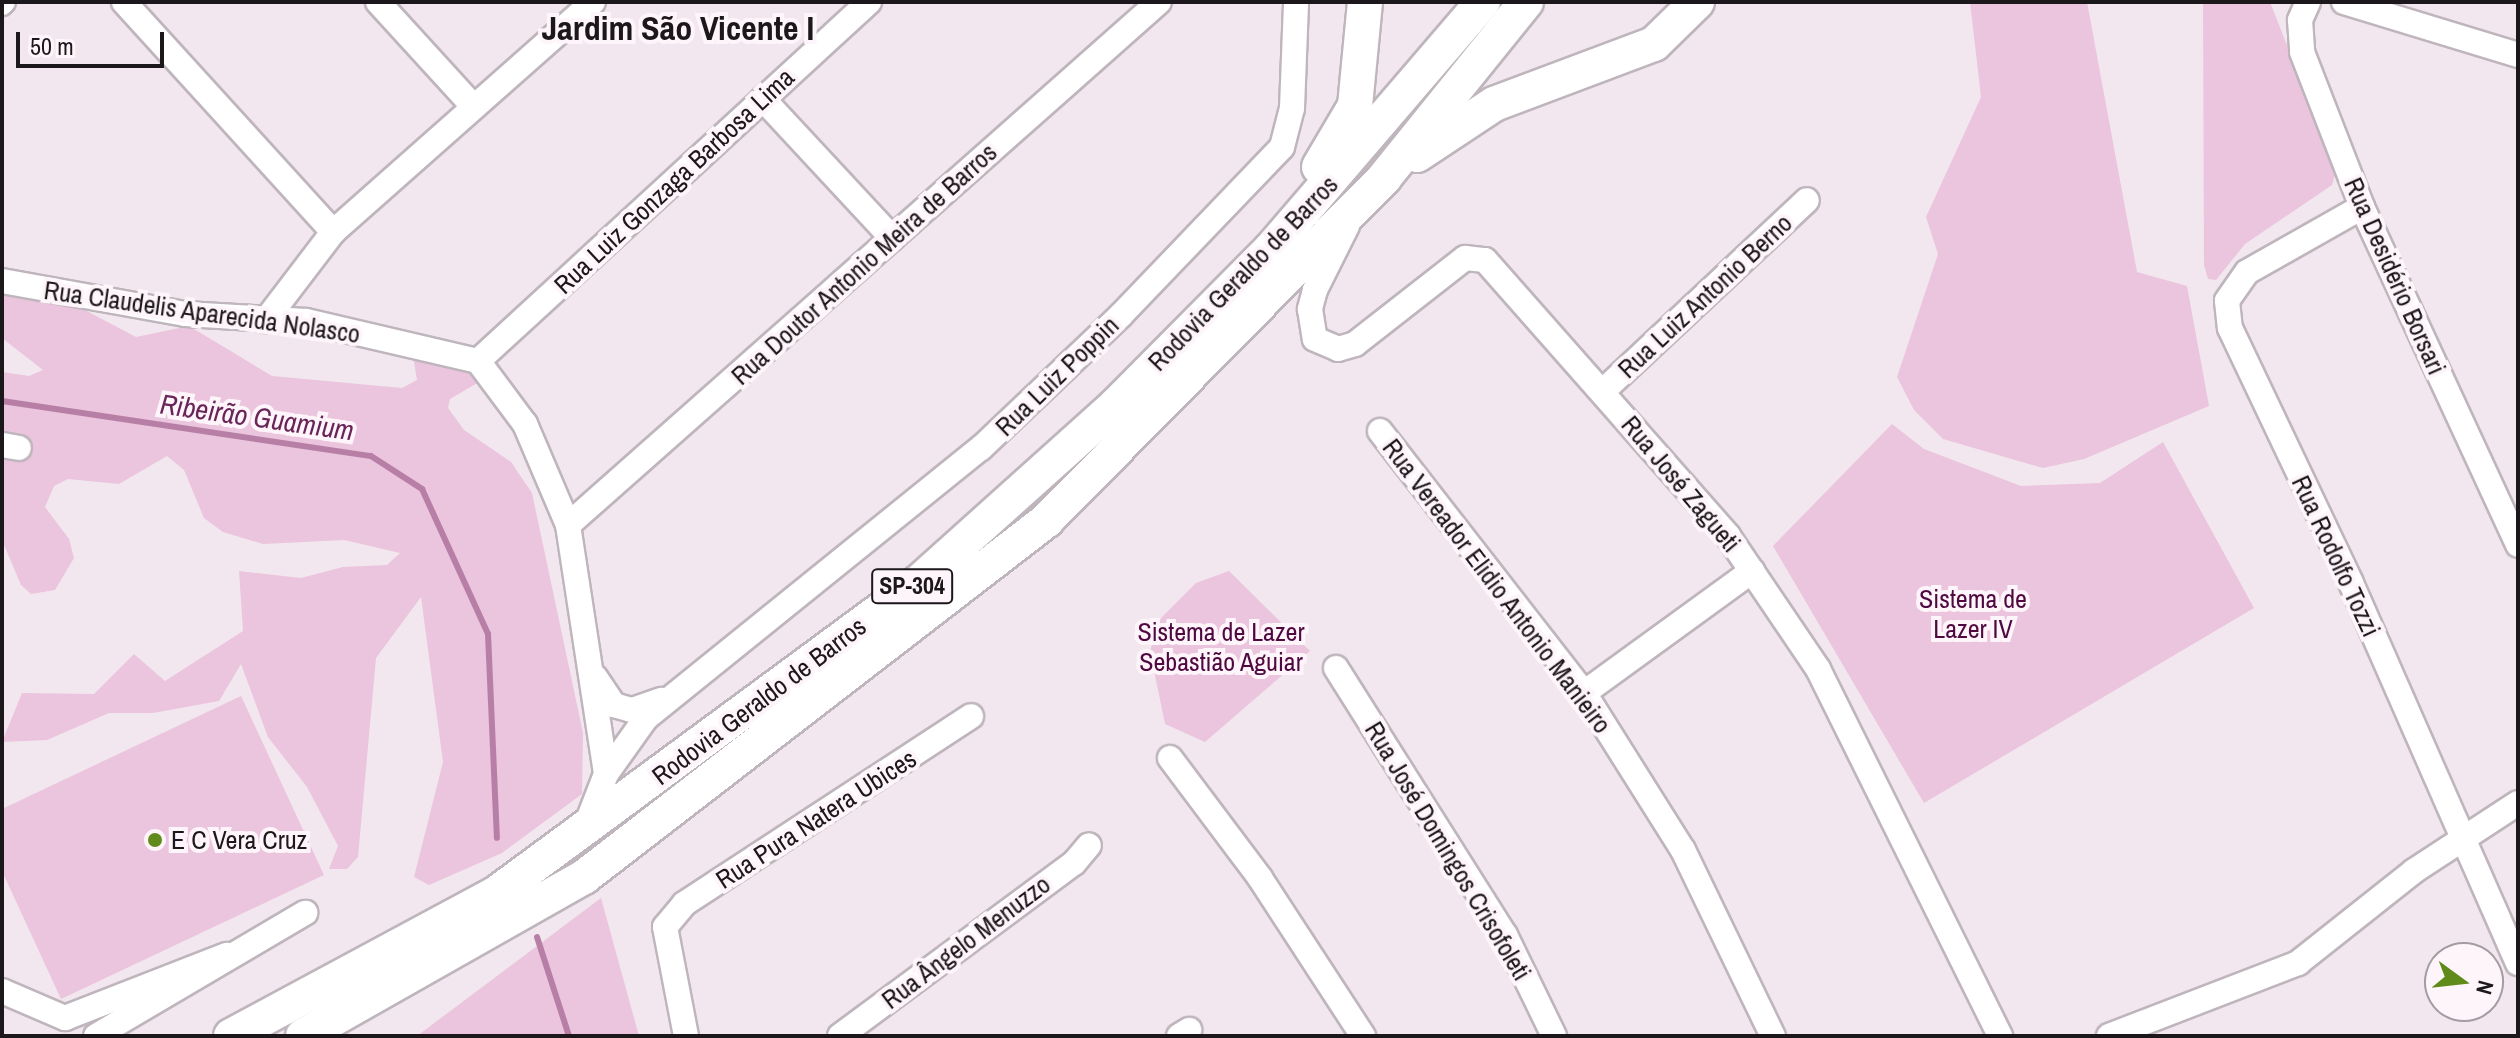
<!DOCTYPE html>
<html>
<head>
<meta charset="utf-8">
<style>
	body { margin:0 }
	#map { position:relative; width:2520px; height:1038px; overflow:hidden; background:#f2e7ee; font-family:"Archivo Narrow",sans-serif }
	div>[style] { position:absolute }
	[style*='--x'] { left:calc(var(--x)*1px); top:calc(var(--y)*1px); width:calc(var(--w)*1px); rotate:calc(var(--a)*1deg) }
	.green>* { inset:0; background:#ebc4dd }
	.stream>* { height:6px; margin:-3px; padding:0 3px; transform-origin:3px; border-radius:3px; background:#b87fa6 }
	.roads { filter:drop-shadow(2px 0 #bfb5bc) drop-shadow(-2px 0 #bfb5bc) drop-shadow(0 2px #bfb5bc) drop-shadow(0 -2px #bfb5bc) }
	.minor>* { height:24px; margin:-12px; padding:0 12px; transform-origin:12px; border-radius:12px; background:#fff }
	.highway>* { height:34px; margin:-17px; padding:0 17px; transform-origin:17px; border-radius:17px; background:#fff }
	.dots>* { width:22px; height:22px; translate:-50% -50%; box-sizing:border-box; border:4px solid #fef5fa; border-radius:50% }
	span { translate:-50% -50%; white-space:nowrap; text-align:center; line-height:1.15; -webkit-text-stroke:8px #fef5fa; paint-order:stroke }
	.shield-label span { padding:2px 6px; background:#fef5fa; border:2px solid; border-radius:6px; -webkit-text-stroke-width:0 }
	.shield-label { font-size:24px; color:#1b171a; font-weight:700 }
	.street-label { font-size:26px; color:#1b171a }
	.park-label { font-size:26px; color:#4f0940 }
	.poi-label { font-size:26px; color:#1b171a }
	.left { translate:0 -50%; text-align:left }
	.water-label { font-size:28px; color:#692458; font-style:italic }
	.district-label { font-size:34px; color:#1b171a; font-weight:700 }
	.frame { position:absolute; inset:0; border:4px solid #1b171a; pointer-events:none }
	.north { position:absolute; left:2424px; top:942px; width:80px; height:80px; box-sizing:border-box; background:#fef5fa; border:2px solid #a39ca0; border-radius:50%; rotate:105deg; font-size:22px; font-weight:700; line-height:32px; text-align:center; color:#1b171a }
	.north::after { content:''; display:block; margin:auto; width:28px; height:36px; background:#608b1b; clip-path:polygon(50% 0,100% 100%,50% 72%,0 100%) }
	.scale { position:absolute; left:16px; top:32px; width:148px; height:36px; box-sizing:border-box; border:4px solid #1b171a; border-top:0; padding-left:10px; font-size:24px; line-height:28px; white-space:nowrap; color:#1b171a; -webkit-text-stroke:6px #fef5fa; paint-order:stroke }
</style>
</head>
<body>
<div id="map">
	<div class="green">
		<i style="clip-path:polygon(1970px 2px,2087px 2px,2137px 272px,2187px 286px,2209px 406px,2084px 459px,2043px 468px,1943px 439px,1914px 410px,1897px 377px,1938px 254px,1926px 217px,1981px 97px)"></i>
		<i style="clip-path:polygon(2203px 2px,2270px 2px,2336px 171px,2332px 185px,2245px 244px,2216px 280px,2208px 279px,2204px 265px)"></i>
		<i style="clip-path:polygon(2px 287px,62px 298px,136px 337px,189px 326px,272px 376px,402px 388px,417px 380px,413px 355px,470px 356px,479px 382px,450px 399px,448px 408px,464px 430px,511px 462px,532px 493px,583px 733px,582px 794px,502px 853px,429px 885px,414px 877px,443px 762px,421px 597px,376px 658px,358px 857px,347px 869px,329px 869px,338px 846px,307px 787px,268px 737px,241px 664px,219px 701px,153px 713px,109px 713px,47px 740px,2px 742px,22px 693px,94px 694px,134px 654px,165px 681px,243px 631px,239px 571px,301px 578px,343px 567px,387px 565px,400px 553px,344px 540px,263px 544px,223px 532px,204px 518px,184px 470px,167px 456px,119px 484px,68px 479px,54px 486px,45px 507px,69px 539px,74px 558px,55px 590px,31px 594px,21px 585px,2px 540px,2px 372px,29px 376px,43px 370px,2px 338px)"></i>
		<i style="clip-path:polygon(1892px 424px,1924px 449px,2021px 486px,2100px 483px,2163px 442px,2254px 608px,1924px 803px,1773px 546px)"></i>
		<i style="clip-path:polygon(1229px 571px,1310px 651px,1205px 742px,1165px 724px,1150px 651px,1161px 618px,1196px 583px)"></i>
		<i style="clip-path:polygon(241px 696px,324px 875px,61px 999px,2px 871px,2px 809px)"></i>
		<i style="clip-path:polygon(601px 898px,639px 1036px,417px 1036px)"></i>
	</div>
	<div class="stream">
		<i style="--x:2;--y:401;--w:373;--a:8.5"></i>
		<i style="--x:371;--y:456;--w:61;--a:32.9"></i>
		<i style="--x:422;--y:489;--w:159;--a:65.5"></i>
		<i style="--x:488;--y:634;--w:204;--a:87.5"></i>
		<i style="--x:537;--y:937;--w:104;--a:72.1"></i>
	</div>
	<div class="roads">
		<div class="minor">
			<i style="--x:124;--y:2;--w:311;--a:47.7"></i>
			<i style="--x:378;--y:2;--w:142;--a:47.6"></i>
			<i style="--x:2308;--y:2;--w:20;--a:114"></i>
			<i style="--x:2300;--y:20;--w:32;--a:86"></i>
			<i style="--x:2302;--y:52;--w:166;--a:68.8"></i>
			<i style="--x:2362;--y:207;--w:372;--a:65.2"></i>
			<i style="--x:2344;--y:2;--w:182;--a:16.9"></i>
			<i style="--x:2;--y:3;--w:1;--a:-45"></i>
			<i style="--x:763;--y:99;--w:190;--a:47.1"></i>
			<i style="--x:2362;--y:207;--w:132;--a:150.5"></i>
			<i style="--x:2247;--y:272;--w:35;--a:125"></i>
			<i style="--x:2227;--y:301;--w:27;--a:84"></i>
			<i style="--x:2230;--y:328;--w:282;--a:64.6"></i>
			<i style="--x:2351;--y:583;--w:415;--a:66.3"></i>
			<i style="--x:1347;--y:226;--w:72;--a:116.6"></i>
			<i style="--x:1315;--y:290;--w:20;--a:105"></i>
			<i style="--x:1310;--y:309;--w:30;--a:81"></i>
			<i style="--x:1315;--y:339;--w:25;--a:23"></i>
			<i style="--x:1338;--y:349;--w:18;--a:-16"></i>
			<i style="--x:1355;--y:344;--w:140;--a:-38"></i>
			<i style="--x:1465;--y:258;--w:20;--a:6"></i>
			<i style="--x:1485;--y:260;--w:368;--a:48.6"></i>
			<i style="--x:1728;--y:536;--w:161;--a:55.9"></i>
			<i style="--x:1818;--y:669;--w:410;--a:63.6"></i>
			<i style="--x:2;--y:281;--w:186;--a:10.2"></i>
			<i style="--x:185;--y:314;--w:121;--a:3.3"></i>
			<i style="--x:306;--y:321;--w:177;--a:13.1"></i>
			<i style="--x:478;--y:361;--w:79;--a:53.3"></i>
			<i style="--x:525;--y:424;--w:110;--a:66.9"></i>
			<i style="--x:568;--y:525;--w:252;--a:81.3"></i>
			<i style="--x:266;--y:320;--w:111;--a:-52.7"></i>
			<i style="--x:333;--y:232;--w:347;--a:-41.5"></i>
			<i style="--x:478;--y:361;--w:531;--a:-42.56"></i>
			<i style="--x:1603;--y:391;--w:279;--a:-43.1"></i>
			<i style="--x:1380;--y:431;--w:332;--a:52.1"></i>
			<i style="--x:1584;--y:693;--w:186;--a:57.8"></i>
			<i style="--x:1683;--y:850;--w:207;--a:64.2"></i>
			<i style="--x:2;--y:445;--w:17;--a:10"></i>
			<i style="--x:568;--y:525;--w:789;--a:-41.51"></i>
			<i style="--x:1336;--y:668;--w:316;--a:57.7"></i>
			<i style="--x:1505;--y:935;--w:112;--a:64.1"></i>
			<i style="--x:595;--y:677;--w:34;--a:56"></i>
			<i style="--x:614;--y:705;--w:19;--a:16"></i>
			<i style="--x:632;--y:710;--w:31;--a:-19"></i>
			<i style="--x:1584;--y:693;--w:208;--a:-36"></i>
			<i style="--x:1170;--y:758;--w:150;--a:53.1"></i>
			<i style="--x:1260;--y:878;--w:189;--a:56.9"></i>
			<i style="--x:585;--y:828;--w:58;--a:-68.7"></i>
			<i style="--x:606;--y:774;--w:69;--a:-54.5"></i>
			<i style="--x:646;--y:718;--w:430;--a:-38.9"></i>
			<i style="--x:981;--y:448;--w:192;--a:-43.5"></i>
			<i style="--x:1120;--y:316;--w:234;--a:-46.2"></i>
			<i style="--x:1282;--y:147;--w:40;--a:-75.6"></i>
			<i style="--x:1292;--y:108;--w:106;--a:-87.8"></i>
			<i style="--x:2;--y:991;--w:69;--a:23.2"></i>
			<i style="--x:65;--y:1018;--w:174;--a:-21.3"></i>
			<i style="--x:96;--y:1036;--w:243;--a:-30.5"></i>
			<i style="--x:686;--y:1036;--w:111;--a:-100.9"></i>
			<i style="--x:665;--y:927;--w:30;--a:-50"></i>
			<i style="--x:684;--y:904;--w:343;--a:-33.2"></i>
			<i style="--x:840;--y:1036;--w:291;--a:-36.5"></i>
			<i style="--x:1074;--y:863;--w:23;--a:-50"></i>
			<i style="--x:1179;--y:1036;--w:12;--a:-31"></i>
			<i style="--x:2109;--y:1036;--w:203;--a:-21.1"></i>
			<i style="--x:2298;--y:963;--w:148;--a:-38.4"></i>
			<i style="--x:2414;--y:871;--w:124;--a:-33.2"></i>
		</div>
		<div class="highway">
			<i style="--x:1417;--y:155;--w:92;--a:-33.5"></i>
			<i style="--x:1494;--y:104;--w:171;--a:-20.6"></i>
			<i style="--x:1654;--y:44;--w:60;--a:-44.3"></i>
			<i style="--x:1319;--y:167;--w:71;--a:-59.5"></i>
			<i style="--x:1355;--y:106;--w:104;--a:-84.5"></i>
			<i style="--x:231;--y:1036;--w:303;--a:-28.3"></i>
			<i style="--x:498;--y:892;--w:524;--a:-36.39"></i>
			<i style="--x:920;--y:581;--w:263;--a:-41.9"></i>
			<i style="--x:1116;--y:405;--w:220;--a:-45.2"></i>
			<i style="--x:1271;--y:249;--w:326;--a:-49.4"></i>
			<i style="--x:303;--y:1036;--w:323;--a:-29.5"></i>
			<i style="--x:584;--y:877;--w:585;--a:-37.63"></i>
			<i style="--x:1047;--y:520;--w:480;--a:-45.4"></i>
			<i style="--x:1384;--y:178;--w:226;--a:-51.1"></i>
		</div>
	</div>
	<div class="dots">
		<i style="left:155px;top:840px;background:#608b1b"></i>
	</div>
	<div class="shield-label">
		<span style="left:912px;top:586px">SP-304</span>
	</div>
	<div class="street-label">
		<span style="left:674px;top:181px;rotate:-43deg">Rua Luiz Gonzaga Barbosa Lima</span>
		<span style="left:864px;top:264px;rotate:-42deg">Rua Doutor Antonio Meira de Barros</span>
		<span style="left:1243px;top:273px;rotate:-46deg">Rodovia Geraldo de Barros</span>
		<span style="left:2395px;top:276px;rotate:66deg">Rua Desidério Borsari</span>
		<span style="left:1705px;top:296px;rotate:-43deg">Rua Luiz Antonio Berno</span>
		<span style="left:202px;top:312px;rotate:8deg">Rua Claudelis Aparecida Nolasco</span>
		<span style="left:1057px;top:376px;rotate:-44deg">Rua Luiz Poppin</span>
		<span style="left:1681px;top:484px;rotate:50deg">Rua José Zagueti</span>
		<span style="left:2336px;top:556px;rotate:65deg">Rua Rodolfo Tozzi</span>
		<span style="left:1497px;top:586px;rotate:53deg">Rua Vereador Elidio Antonio Manieiro</span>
		<span style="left:759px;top:701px;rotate:-37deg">Rodovia Geraldo de Barros</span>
		<span style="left:816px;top:819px;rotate:-33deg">Rua Pura Natera Ubices</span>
		<span style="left:1448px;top:851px;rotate:59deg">Rua José Domingos Crisofoleti</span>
		<span style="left:966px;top:942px;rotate:-37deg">Rua Ângelo Menuzzo</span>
	</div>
	<div class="park-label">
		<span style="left:1973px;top:614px">Sistema de<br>Lazer IV</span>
		<span style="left:1221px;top:647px">Sistema de Lazer<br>Sebastião Aguiar</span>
	</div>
	<div class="poi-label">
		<span class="left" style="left:171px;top:840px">E C Vera Cruz</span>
	</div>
	<div class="water-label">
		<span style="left:257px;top:417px;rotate:8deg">Ribeirão Guamium</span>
	</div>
	<div class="district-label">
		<span style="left:678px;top:29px">Jardim São Vicente I</span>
	</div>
	<div class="frame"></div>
	<div class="north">N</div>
	<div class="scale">50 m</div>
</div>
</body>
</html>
